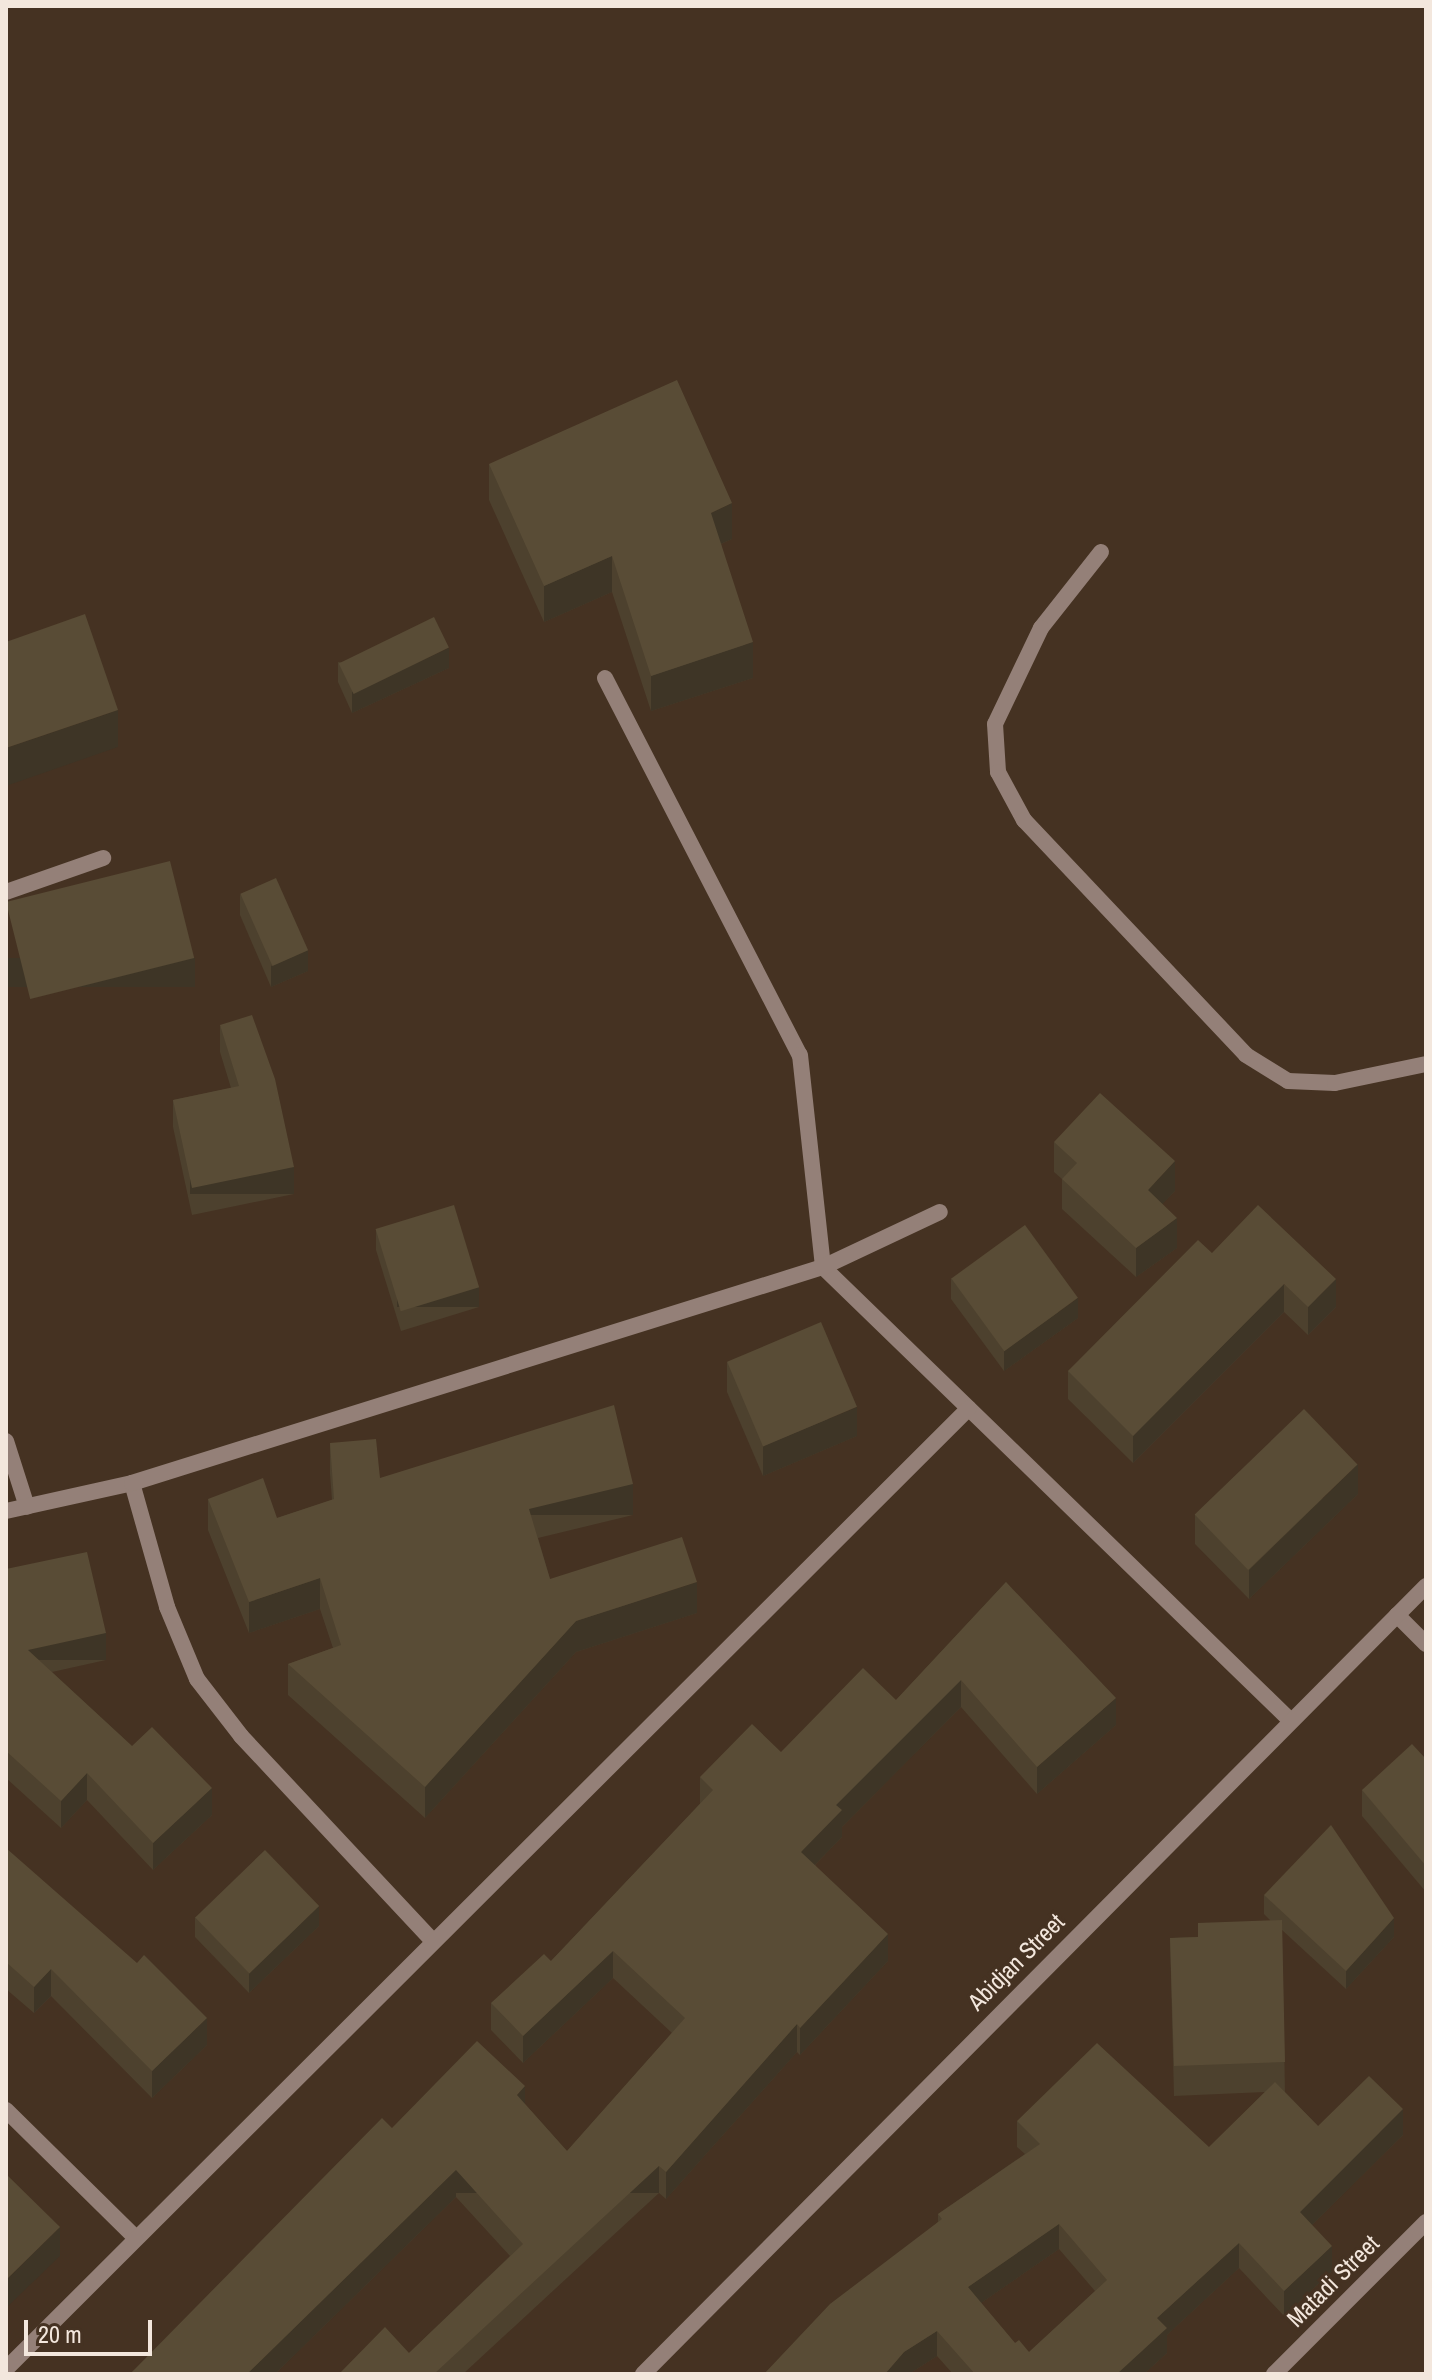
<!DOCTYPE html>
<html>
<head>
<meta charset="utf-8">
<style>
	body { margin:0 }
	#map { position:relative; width:1432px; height:2380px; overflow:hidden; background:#453222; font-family:"Archivo Narrow",sans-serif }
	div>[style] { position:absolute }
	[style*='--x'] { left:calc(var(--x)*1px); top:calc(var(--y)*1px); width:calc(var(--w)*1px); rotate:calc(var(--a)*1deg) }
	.lane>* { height:16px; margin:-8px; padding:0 8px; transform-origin:8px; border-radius:8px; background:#948078 }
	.street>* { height:16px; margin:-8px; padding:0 8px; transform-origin:8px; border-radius:8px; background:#948078 }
	.wall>* { inset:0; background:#4d412e }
	.shaded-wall>* { inset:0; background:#3e3526; transform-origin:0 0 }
	.building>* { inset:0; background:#594c36; transform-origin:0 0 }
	span { translate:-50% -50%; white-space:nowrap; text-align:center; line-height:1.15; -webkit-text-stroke:6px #453222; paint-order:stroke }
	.street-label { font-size:24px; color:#f3e7dd }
	.frame { position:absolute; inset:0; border:8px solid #f3e7dd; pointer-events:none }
	.scale { position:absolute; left:24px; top:2320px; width:128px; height:36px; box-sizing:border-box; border:4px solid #f3e7dd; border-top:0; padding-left:10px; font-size:24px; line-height:28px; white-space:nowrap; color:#f3e7dd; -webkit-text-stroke:6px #453222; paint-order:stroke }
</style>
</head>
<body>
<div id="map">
	<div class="lane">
		<i style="--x:1101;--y:552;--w:97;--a:128.3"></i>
		<i style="--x:1041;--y:628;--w:106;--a:115.6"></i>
		<i style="--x:995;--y:724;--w:48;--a:86.4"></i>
		<i style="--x:998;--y:772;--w:55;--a:61.6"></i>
		<i style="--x:1024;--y:820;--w:323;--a:46.6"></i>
		<i style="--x:1246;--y:1055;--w:49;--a:31.8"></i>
		<i style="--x:1288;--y:1081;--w:47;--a:2.4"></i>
		<i style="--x:1335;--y:1083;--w:93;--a:-11.8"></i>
		<i style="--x:605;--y:678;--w:424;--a:62.7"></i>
		<i style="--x:800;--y:1055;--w:213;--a:83.8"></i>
		<i style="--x:6;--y:892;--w:103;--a:-19.3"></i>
		<i style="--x:6;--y:1441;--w:69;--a:72.3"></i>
	</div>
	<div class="street">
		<i style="--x:823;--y:1267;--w:649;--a:44.13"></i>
		<i style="--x:132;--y:1483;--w:129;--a:74.2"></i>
		<i style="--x:167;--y:1607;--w:78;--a:67.4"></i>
		<i style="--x:197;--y:1679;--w:72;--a:52.3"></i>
		<i style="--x:241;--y:1736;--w:279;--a:46.9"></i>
		<i style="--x:6;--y:1511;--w:129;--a:-12.5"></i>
		<i style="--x:132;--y:1483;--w:724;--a:-17.36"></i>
		<i style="--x:823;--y:1267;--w:129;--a:-25.2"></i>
		<i style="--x:1397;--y:1615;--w:41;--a:45"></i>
		<i style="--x:6;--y:2110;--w:182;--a:44.6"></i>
		<i style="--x:6;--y:2369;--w:1360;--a:-44.94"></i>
		<i style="--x:643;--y:2374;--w:1111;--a:-45.18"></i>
		<i style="--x:1274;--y:2374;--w:215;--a:-45"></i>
	</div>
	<div class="wall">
		<i style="clip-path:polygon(489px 464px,732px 539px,721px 544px,753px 678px,651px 711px,612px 592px,544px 622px,489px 500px)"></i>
		<i style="clip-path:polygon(338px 662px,449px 668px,352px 713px,338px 682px)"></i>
		<i style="clip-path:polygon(240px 894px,308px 971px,271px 987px,240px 915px)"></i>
		<i style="clip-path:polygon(220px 1025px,294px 1194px,192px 1215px,173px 1127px,173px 1100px,231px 1088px,220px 1052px)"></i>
		<i style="clip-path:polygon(1054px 1142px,1175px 1191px,1162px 1204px,1177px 1248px,1136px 1277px,1062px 1209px,1062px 1179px,1054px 1172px)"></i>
		<i style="clip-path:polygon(376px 1229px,479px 1307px,401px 1331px,376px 1250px)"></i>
		<i style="clip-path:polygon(1212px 1253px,1336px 1307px,1308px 1335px,1284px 1312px,1133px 1463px,1068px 1399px,1068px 1371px)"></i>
		<i style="clip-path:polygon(951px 1278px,1078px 1318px,1004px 1371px,951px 1299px)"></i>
		<i style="clip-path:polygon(727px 1362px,857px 1436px,763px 1476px,727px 1392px)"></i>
		<i style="clip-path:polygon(330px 1443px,380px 1478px,633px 1515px,538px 1538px,550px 1579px,697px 1613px,576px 1652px,425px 1818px,288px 1695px,288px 1664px,333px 1648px,320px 1609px,249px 1633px,208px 1530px,208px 1499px,277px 1518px,332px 1500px,330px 1474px)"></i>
		<i style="clip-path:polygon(1358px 1494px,1249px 1599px,1195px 1544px,1195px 1515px)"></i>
		<i style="clip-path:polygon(6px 1569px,106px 1660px,52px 1672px,132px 1746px,212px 1815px,153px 1870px,87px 1800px,61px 1828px,6px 1778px)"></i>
		<i style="clip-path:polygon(1006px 1582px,1116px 1725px,1037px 1794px,961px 1707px,842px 1827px,842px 1837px,815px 1865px,888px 1961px,800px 2055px,797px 2052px,666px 2199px,659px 2193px,463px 2374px,339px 2374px,409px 2353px,510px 2256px,456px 2197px,275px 2374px,130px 2374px,392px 2128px,525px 2104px,567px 2151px,672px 2033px,613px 1978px,523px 2063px,491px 2030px,491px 2003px,551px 1961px,700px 1804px,700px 1777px,781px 1752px,896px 1700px)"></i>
		<i style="clip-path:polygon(1426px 1759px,1426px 1892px,1362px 1816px,1362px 1790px)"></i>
		<i style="clip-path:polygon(6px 1848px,207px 2045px,152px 2098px,51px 1996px,34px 2013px,6px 1989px)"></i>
		<i style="clip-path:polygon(evenodd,1264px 1895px,1394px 1937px,1346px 1989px,1282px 1930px,1285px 2092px,1318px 2126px,1403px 2135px,1312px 2225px,1332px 2271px,1284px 2316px,1239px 2268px,1167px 2335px,1167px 2353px,1144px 2374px,953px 2374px,937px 2356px,909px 2374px,764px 2374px,938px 2222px,938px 2214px,1025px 2154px,1017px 2147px,1017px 2121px,1209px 2147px,1265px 2092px,1174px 2096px,1170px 1938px,1198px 1937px,1271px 1921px,1264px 1914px,1264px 1895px,1059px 2249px,1095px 2291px,1029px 2352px,1015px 2343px,981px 2303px,1059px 2249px)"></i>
		<i style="clip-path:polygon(195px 1917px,319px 1926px,249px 1993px,195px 1937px)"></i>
	</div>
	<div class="shaded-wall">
		<i style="clip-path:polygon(732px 503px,732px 539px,711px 548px,711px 513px)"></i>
		<i style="clip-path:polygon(612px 556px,612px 592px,544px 622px,544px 586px)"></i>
		<i style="clip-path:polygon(753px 642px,753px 678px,651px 711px,651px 676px)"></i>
		<i style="clip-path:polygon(449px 648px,449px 668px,352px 713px,352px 692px)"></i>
		<i style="clip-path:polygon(118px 710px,118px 747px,6px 786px,6px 748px)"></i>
		<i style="clip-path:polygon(308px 950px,308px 971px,271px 987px,271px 966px)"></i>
		<i style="left:195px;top:958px;width:29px;height:195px;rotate:90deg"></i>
		<i style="clip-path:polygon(1175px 1161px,1175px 1191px,1148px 1219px,1148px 1190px)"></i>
		<i style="left:294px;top:1167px;width:27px;height:104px;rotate:90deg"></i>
		<i style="clip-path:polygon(1177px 1218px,1177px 1248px,1136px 1277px,1136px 1248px)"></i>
		<i style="clip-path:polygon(1336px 1279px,1336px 1307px,1308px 1335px,1308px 1307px)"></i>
		<i style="clip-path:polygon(1284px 1284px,1284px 1312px,1133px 1463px,1133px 1436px)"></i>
		<i style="left:479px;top:1287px;width:20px;height:82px;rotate:90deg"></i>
		<i style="clip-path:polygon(1078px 1298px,1078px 1318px,1004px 1371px,1004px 1351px)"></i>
		<i style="clip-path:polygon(857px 1407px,857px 1436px,763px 1476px,763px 1446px)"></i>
		<i style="clip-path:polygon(1358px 1464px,1358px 1494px,1249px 1599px,1249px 1570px)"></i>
		<i style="left:633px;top:1484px;width:31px;height:107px;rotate:90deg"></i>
		<i style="clip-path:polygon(320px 1578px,320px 1609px,249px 1633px,249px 1602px)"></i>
		<i style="clip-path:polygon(697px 1582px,697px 1613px,576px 1652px,425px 1818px,425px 1787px,576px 1621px)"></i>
		<i style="left:106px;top:1633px;width:27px;height:80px;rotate:90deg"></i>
		<i style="clip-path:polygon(961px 1680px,961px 1707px,842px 1827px,842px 1837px,801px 1879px,801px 1852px,836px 1805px)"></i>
		<i style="clip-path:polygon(1116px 1698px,1116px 1725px,1037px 1794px,1037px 1767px)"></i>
		<i style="clip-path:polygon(87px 1773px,87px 1800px,61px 1828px,61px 1801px)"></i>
		<i style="clip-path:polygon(212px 1788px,212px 1815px,153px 1870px,153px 1843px)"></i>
		<i style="clip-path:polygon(319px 1906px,319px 1926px,249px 1993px,249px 1973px)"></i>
		<i style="clip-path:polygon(1394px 1918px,1394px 1937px,1346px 1989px,1346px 1971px)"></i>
		<i style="clip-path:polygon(888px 1934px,888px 1961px,800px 2055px,800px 2028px)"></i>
		<i style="clip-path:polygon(613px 1951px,613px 1978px,523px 2063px,523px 2036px)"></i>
		<i style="clip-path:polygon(51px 1969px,51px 1996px,34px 2013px,34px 1987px)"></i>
		<i style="clip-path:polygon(207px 2018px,207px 2045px,152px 2098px,152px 2071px)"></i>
		<i style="clip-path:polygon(797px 2024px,797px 2052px,666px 2199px,666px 2172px)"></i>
		<i style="clip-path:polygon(525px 2086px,525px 2114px,517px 2095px)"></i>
		<i style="clip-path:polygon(1403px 2109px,1403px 2135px,1300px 2237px,1300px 2212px)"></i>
		<i style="left:659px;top:2166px;width:27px;height:306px;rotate:90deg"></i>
		<i style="clip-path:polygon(456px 2170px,456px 2197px,275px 2374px,247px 2374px)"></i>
		<i style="clip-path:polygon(1059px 2224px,1059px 2249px,968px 2312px,968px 2287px)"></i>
		<i style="clip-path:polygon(60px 2227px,60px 2256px,6px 2308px,6px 2280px)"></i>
		<i style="clip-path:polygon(1239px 2243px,1239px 2268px,1167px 2335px,1167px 2353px,1144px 2374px,1117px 2374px,1157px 2318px)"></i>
		<i style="clip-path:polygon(1332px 2246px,1332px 2271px,1284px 2316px,1284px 2291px)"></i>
		<i style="clip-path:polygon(937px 2331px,937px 2356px,909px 2374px,885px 2374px,904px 2352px)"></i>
	</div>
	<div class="building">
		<i style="clip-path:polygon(677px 380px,732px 503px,711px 513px,753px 642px,651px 676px,612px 556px,544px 586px,489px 464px)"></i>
		<i style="clip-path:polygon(85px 614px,118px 710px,6px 748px,6px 642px)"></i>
		<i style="left:434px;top:617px;width:34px;height:106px;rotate:64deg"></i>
		<i style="left:170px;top:861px;width:100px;height:169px;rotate:76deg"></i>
		<i style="left:276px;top:878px;width:79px;height:39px;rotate:66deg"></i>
		<i style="clip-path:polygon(252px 1015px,275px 1079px,294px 1167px,192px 1188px,173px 1100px,239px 1086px,220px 1025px)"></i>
		<i style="clip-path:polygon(1100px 1093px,1175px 1161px,1148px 1190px,1177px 1218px,1136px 1248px,1062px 1179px,1077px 1163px,1054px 1142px)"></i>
		<i style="left:454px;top:1205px;width:86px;height:82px;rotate:73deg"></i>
		<i style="clip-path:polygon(1258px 1205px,1336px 1279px,1308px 1307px,1284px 1284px,1133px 1436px,1068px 1371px,1198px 1240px,1212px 1253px)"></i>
		<i style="left:1025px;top:1225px;width:90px;height:91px;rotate:54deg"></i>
		<i style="left:821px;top:1322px;width:92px;height:102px;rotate:67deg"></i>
		<i style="clip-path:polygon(614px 1405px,633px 1484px,529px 1509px,550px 1579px,682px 1537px,697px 1582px,576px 1621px,425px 1787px,288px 1664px,341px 1645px,320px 1578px,249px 1602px,208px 1499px,263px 1478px,277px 1518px,334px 1499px,330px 1443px,376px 1439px,380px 1478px)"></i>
		<i style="left:1304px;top:1409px;width:77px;height:152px;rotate:46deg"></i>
		<i style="clip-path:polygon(87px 1552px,106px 1633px,28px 1650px,132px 1746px,152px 1727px,212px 1788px,153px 1843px,87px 1773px,61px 1801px,6px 1751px,6px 1569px)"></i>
		<i style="clip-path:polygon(1006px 1582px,1116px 1698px,1037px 1767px,961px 1680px,836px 1805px,842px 1810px,801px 1852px,888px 1934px,800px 2028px,797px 2024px,666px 2172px,659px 2166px,434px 2374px,339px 2374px,385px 2327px,409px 2353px,523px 2244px,456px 2170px,247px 2374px,130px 2374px,382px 2118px,392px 2128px,477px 2041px,525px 2086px,517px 2095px,567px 2151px,685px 2018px,613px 1951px,523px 2036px,491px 2003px,544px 1954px,551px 1961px,713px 1790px,700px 1777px,752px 1724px,781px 1752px,863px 1668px,896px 1700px)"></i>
		<i style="clip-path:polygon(1412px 1744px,1426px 1759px,1426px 1866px,1362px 1790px)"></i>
		<i style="clip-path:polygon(1331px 1825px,1394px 1918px,1346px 1971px,1264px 1895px)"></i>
		<i style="clip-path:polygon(6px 1848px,137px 1963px,144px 1955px,207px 2018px,152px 2071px,51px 1969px,34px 1987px,6px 1962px)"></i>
		<i style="left:265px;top:1850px;width:78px;height:97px;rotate:46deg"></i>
		<i style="clip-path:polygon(1282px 1920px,1285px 2062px,1174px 2066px,1170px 1938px,1198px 1937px,1198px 1923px)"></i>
		<i style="clip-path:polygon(evenodd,1097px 2043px,1209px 2147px,1275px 2082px,1318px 2126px,1369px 2076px,1403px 2109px,1300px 2212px,1332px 2246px,1284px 2291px,1239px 2243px,1157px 2318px,1167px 2328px,1117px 2374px,975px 2374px,937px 2331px,904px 2352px,885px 2374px,764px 2374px,830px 2304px,942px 2219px,938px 2214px,1040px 2144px,1017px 2121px,1097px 2043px,1059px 2224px,1107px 2280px,1029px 2352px,1019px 2340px,1015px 2343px,968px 2287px,1059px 2224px)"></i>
		<i style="clip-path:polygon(6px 2174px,60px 2227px,6px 2280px)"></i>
	</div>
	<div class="street-label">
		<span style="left:1016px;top:1962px;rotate:-45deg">Abidjan Street</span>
		<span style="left:1333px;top:2281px;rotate:-45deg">Matadi Street</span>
	</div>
	<div class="frame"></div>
	<div class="scale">20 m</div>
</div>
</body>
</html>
